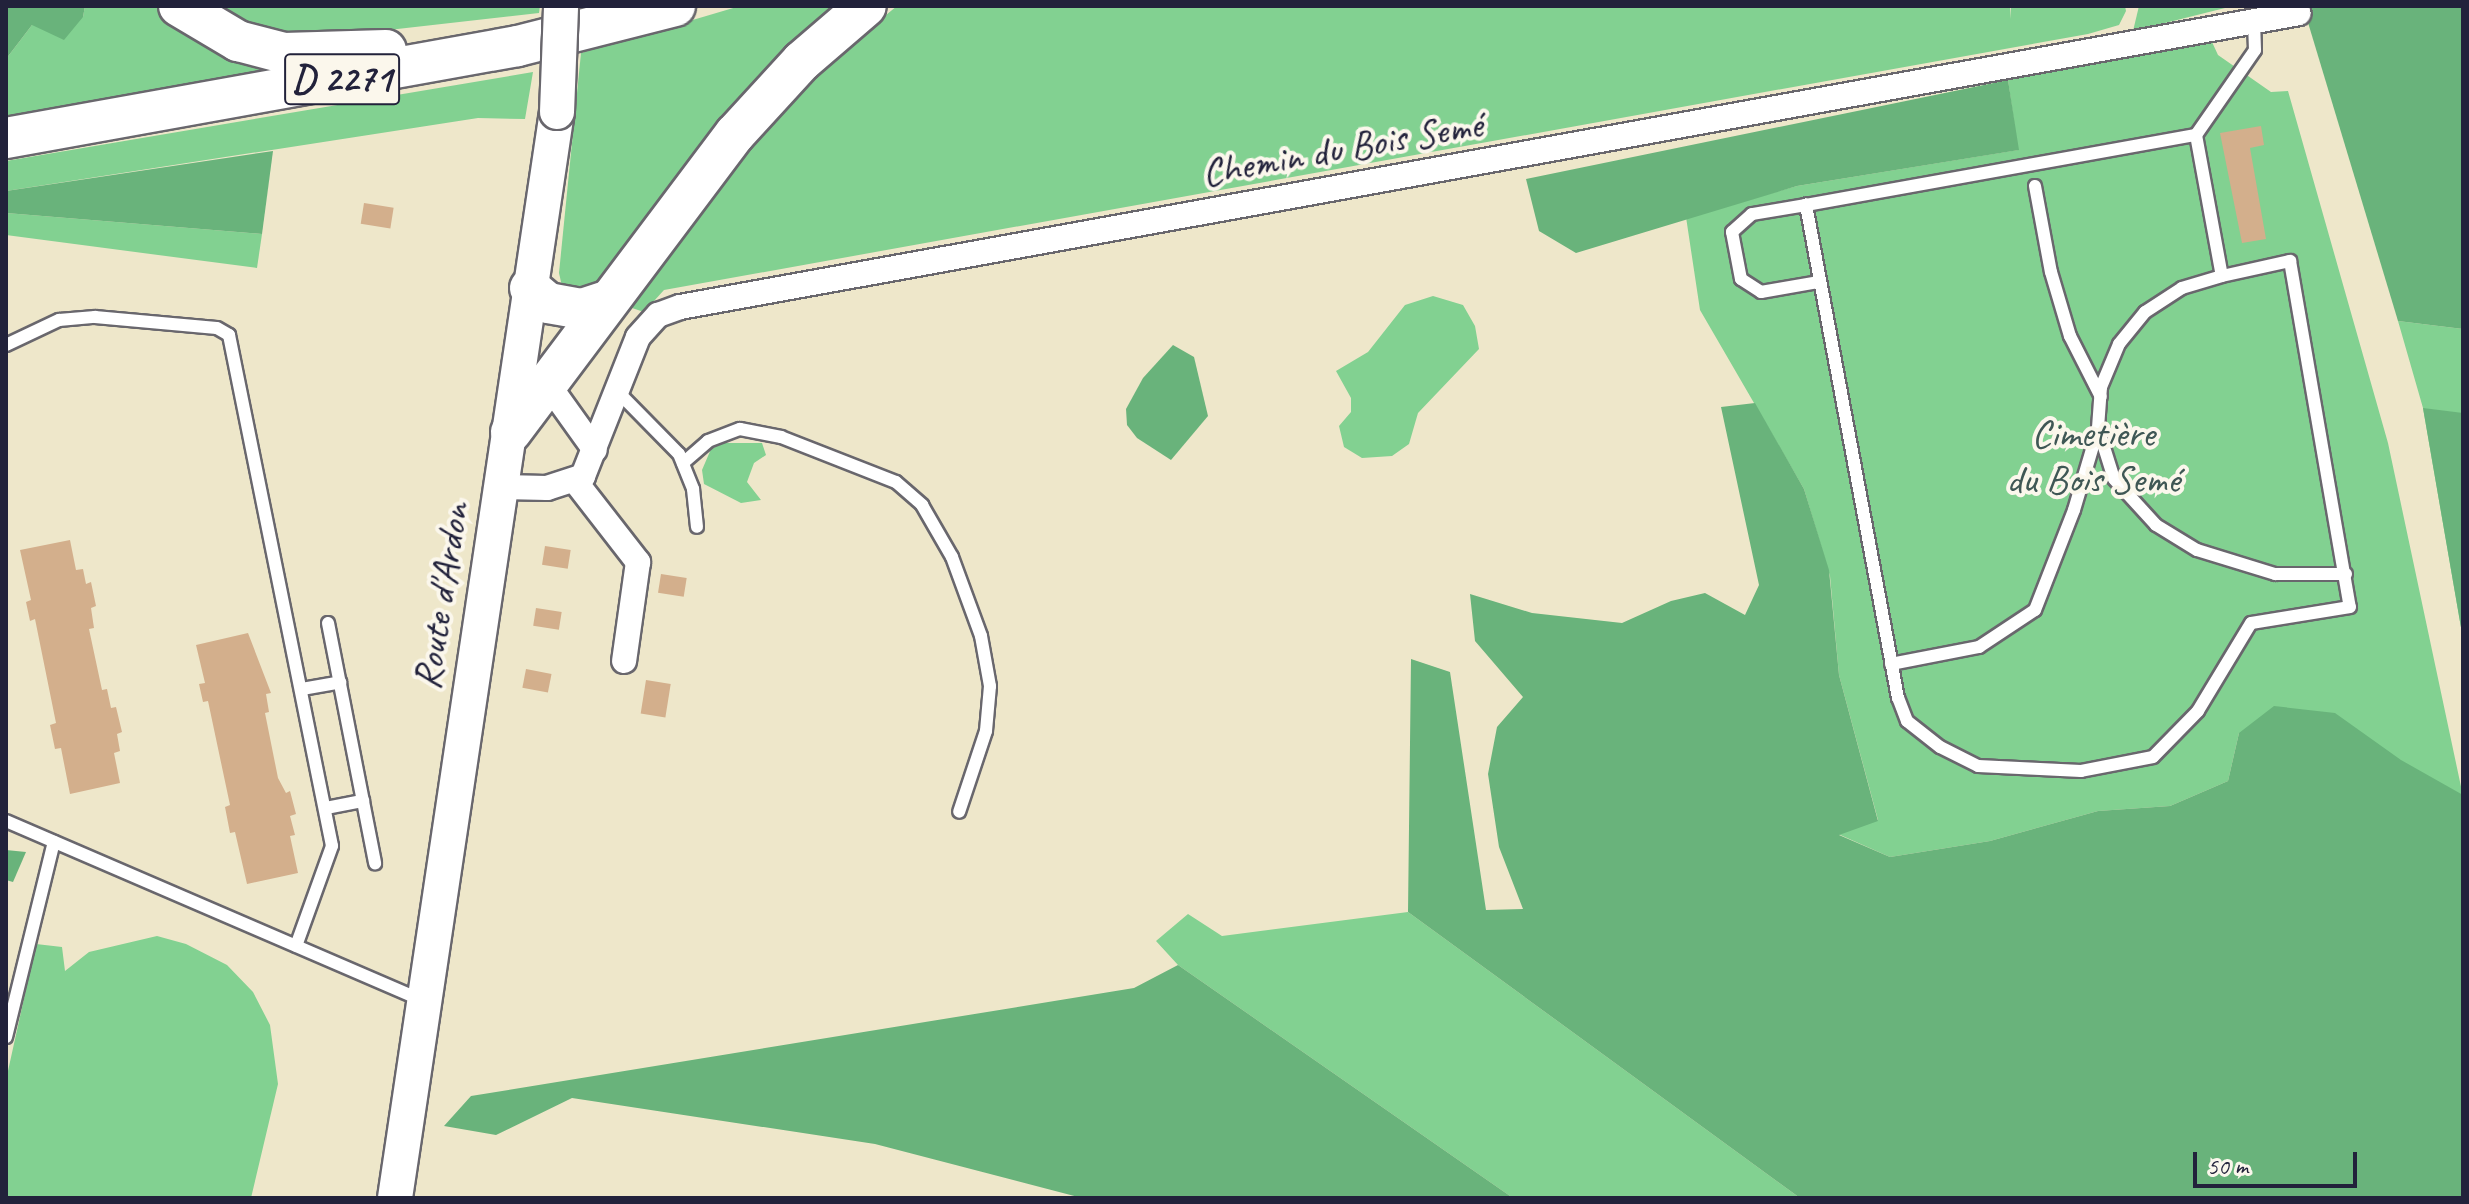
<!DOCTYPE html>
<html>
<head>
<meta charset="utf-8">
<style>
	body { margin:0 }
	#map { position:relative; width:2469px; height:1204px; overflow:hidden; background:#eee7ca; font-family:Caveat,sans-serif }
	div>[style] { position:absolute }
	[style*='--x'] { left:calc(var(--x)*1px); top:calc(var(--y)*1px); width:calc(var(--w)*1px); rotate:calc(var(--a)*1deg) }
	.green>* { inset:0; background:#82d191 }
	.forest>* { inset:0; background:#69b37b }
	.building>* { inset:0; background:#d3af8c; transform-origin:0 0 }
	.roads { filter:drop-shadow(2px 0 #69676d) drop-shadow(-2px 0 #69676d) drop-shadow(0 2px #69676d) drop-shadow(0 -2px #69676d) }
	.service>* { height:12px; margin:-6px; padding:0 6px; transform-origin:6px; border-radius:6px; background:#fff }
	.minor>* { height:24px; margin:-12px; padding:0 12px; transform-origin:12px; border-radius:12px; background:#fff }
	.secondary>* { height:34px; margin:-17px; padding:0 17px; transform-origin:17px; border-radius:17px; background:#fff }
	.trunk>* { height:40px; margin:-20px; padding:0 20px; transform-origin:20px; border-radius:20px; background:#fff }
	.bridges { filter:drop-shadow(2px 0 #69676d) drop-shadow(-2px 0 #69676d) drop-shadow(0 2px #69676d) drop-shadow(0 -2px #69676d) }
	.secondary-bridge>* { height:34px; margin:-17px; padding:0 17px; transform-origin:17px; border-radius:17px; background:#fff }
	span { translate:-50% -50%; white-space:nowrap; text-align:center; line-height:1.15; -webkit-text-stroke:8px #fbf7ec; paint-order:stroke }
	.shield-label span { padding:2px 6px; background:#fbf7ec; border:2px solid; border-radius:6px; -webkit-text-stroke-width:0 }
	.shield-label { font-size:38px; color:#22223b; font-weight:700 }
	.street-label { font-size:40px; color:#22223b }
	.park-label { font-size:40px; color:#3f5755 }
	.frame { position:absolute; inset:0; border:8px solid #22223b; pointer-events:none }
	.scale { position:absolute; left:2193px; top:1152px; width:164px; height:36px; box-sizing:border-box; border:4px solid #22223b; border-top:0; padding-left:10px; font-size:24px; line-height:28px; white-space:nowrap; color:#22223b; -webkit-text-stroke:6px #fbf7ec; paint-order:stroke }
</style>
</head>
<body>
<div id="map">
	<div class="green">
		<i style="clip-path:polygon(85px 6px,169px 6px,316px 65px,6px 121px,6px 59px,32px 25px,83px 17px)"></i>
		<i style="clip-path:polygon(208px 6px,540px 6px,539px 13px,309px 39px,237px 21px)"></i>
		<i style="clip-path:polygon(740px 6px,853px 6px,599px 292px,564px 295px,559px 273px,581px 53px)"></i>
		<i style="clip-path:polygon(897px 6px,2010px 6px,2011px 19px,2011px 6px,2125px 6px,2126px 11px,2119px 25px,2088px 34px,664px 290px,644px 312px,623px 305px,787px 96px)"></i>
		<i style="clip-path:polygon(2139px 6px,2233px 6px,2133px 31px)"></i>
		<i style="clip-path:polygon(2212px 42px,2218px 55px,2271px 92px,2288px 91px,2388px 443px,2463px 796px,2239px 733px,2228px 781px,2170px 806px,2098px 811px,1990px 841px,1890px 857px,1838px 834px,1878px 820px,1839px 675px,1830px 576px,1804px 489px,1700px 310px,1686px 217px,1797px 186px,2018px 150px,2008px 80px)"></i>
		<i style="clip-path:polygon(533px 72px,525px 119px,478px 118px,6px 191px,6px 161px)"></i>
		<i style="clip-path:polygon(6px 213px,262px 234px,257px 268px,6px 235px)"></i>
		<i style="clip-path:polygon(1433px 296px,1463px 305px,1475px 326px,1479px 349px,1418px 413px,1409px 444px,1392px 456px,1362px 458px,1344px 447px,1339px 426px,1351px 412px,1351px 398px,1336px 371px,1368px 352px,1405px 305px)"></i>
		<i style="clip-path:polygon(2398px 321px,2463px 329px,2463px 639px,2423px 408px)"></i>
		<i style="clip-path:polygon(723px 443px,762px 443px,766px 455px,754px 463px,747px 482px,761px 500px,741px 503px,704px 484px,702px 470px,711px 449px)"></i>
		<i style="clip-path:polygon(1408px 912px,1800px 1198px,1513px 1198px,1178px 965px,1156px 941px,1188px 914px,1222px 936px)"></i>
		<i style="clip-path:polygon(157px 936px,186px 944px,227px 965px,253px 992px,270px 1025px,278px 1084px,251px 1198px,6px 1198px,6px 1080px,36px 944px,62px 947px,65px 971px,89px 952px)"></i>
	</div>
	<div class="forest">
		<i style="clip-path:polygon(6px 6px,85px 6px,83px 17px,64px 40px,32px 25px,6px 59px)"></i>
		<i style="clip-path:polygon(2303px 6px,2463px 6px,2463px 329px,2398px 321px)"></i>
		<i style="clip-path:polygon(2008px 80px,2019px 150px,1797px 186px,1576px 253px,1539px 231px,1526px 179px)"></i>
		<i style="clip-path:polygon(273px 151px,262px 234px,6px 213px,6px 191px)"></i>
		<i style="clip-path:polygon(1173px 345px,1194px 357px,1208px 416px,1171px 460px,1137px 438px,1127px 425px,1126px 409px,1143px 378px)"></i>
		<i style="clip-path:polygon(1755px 403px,1804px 489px,1829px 570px,1839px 675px,1878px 821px,1839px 835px,1890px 857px,1990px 841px,2098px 811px,2170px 806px,2228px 781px,2239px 733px,2274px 706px,2335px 713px,2401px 760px,2463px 795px,2463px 1198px,1800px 1198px,1408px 912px,1411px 659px,1450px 672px,1486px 910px,1523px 909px,1499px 847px,1488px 774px,1497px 727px,1523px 697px,1475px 641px,1470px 594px,1532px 613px,1622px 623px,1671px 601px,1705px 593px,1745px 615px,1759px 585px,1721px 407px)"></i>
		<i style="clip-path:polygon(2423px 408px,2463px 413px,2463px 639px)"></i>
		<i style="clip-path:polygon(6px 850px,26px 852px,13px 882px,6px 880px)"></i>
		<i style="clip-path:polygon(1178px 965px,1513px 1198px,1082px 1198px,875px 1144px,572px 1098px,496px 1135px,444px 1126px,471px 1096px,1134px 988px)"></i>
	</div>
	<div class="building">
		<i style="clip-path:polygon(2261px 126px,2264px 145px,2250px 148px,2266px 239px,2242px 243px,2220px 133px)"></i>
		<i style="left:364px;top:203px;width:30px;height:21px;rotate:9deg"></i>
		<i style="clip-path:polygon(70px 540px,76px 570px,83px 569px,86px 584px,91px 582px,96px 606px,91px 608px,94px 628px,89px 629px,102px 690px,107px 689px,111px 708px,116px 707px,122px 732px,117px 734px,120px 751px,114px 753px,120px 783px,70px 794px,61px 748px,55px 749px,50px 725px,56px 723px,35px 619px,30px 621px,26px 602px,31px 600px,20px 550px)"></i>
		<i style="left:545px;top:546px;width:26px;height:19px;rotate:9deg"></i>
		<i style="left:661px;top:574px;width:26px;height:19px;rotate:9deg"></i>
		<i style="left:536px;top:608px;width:26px;height:18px;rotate:9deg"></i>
		<i style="clip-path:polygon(248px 633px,271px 693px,266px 694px,269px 712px,265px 713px,278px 778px,286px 793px,290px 791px,296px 814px,290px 816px,295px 835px,290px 836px,298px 873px,247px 884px,235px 832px,230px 833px,225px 807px,230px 805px,208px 701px,203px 702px,199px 684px,205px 683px,196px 645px)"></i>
		<i style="left:526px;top:669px;width:26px;height:19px;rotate:11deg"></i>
		<i style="left:646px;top:680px;width:25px;height:34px;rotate:9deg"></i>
	</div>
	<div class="roads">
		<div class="service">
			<i style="--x:2196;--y:135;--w:143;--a:79.6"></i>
			<i style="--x:2222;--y:276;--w:70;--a:-12.4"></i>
			<i style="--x:2290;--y:261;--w:351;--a:80.2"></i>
			<i style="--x:2350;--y:607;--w:100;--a:170.8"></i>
			<i style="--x:2251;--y:623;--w:103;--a:121.1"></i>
			<i style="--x:2198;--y:711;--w:64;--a:134.4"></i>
			<i style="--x:2153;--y:757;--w:73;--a:169"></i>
			<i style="--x:2081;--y:771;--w:103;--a:-177.2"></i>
			<i style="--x:1978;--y:766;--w:42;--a:-153.4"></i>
			<i style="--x:1940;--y:747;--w:42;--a:-141.8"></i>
			<i style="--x:1907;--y:721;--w:25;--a:-111"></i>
			<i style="--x:1898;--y:698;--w:502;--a:-100.57"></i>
			<i style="--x:1806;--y:205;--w:396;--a:-10.2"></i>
			<i style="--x:2196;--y:135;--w:103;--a:-55.2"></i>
			<i style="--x:2255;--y:50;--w:29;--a:-92"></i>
			<i style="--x:2035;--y:186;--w:87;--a:79.5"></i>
			<i style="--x:2051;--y:272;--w:67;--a:73.5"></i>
			<i style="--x:2070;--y:336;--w:68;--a:63.1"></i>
			<i style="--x:1806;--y:205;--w:55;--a:170.5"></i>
			<i style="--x:1752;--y:214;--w:27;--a:138"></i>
			<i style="--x:1732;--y:232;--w:48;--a:79.2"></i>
			<i style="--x:1741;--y:279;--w:24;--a:33"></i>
			<i style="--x:1761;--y:292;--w:59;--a:-9.8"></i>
			<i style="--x:2222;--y:276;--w:42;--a:163.3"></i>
			<i style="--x:2182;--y:288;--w:44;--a:147"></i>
			<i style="--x:2145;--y:312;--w:41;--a:129.1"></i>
			<i style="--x:2119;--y:344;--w:47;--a:112.7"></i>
			<i style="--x:2101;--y:387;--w:41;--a:94.2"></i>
			<i style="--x:2098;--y:428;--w:53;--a:72.6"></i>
			<i style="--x:2114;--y:479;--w:62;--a:47.6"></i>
			<i style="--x:2156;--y:525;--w:48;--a:31.4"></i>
			<i style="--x:2197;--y:550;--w:82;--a:17.1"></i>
			<i style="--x:2275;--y:574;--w:71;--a:0"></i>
			<i style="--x:6;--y:345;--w:59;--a:-25.3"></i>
			<i style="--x:59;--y:320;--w:36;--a:-5"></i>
			<i style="--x:95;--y:317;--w:122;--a:5.2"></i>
			<i style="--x:217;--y:328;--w:14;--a:30"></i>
			<i style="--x:229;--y:335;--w:521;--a:78.6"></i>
			<i style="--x:332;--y:846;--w:106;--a:109.8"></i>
			<i style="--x:617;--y:391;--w:88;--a:45.5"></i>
			<i style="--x:679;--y:454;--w:38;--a:68"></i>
			<i style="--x:693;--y:489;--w:38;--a:84"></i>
			<i style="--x:683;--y:463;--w:33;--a:-41"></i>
			<i style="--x:708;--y:441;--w:34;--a:-21"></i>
			<i style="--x:740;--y:429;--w:42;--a:11"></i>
			<i style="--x:781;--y:437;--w:123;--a:21.4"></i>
			<i style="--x:896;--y:482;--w:35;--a:41"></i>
			<i style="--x:922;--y:505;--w:60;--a:60"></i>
			<i style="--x:952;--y:557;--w:84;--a:69.8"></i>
			<i style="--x:981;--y:636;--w:51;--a:79.8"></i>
			<i style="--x:990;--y:686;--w:45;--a:95.1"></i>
			<i style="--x:986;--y:731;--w:85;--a:108.4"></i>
			<i style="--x:328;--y:623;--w:245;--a:78.9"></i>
			<i style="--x:1891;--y:664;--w:90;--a:-10.9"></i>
			<i style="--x:1979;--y:647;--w:67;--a:-33.5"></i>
			<i style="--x:2035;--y:610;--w:107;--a:-68.7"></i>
			<i style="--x:2074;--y:510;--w:84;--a:-73.5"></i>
			<i style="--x:302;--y:689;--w:39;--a:-10"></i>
			<i style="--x:326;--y:808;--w:38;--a:-11"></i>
			<i style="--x:6;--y:821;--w:453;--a:23.3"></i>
			<i style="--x:6;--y:1037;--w:201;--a:-76.2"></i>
		</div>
		<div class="minor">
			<i style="--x:547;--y:383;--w:82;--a:54.4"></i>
			<i style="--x:575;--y:481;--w:103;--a:52.1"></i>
			<i style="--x:638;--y:562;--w:100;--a:98"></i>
			<i style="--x:503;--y:487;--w:44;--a:1.3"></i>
			<i style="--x:547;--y:488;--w:38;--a:-18"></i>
			<i style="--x:583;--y:476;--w:149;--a:-68.4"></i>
			<i style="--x:638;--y:337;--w:30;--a:-48"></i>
			<i style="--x:658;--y:315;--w:23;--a:-20"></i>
			<i style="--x:680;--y:307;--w:1645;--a:-10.29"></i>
		</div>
		<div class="secondary">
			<i style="--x:395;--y:1198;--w:1098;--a:-81.52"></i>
		</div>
		<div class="trunk">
			<i style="--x:179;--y:6;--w:69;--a:30.7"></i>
			<i style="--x:238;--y:41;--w:48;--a:14.6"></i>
			<i style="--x:284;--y:53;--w:102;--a:-1.7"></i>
			<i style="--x:6;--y:138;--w:520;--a:-10.19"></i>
			<i style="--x:518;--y:46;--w:162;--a:-14.3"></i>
			<i style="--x:530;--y:288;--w:23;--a:40"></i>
			<i style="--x:548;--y:303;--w:35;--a:10"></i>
			<i style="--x:582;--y:309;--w:28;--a:-18"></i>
			<i style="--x:511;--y:432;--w:373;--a:-53.1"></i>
			<i style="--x:735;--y:134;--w:99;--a:-47.5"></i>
			<i style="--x:802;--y:61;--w:84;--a:-40.7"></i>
		</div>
	</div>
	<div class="bridges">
		<div class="secondary-bridge">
			<i style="--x:557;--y:112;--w:106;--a:-87.8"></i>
		</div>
	</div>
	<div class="shield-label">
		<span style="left:342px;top:79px">D 2271</span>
	</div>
	<div class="street-label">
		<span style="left:1342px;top:148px;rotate:-10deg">Chemin du Bois Semé</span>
		<span style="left:441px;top:596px;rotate:-81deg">Route d'Ardon</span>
	</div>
	<div class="park-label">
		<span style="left:2093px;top:456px">Cimetière<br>du Bois Semé</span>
	</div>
	<div class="frame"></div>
	<div class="scale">50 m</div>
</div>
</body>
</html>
